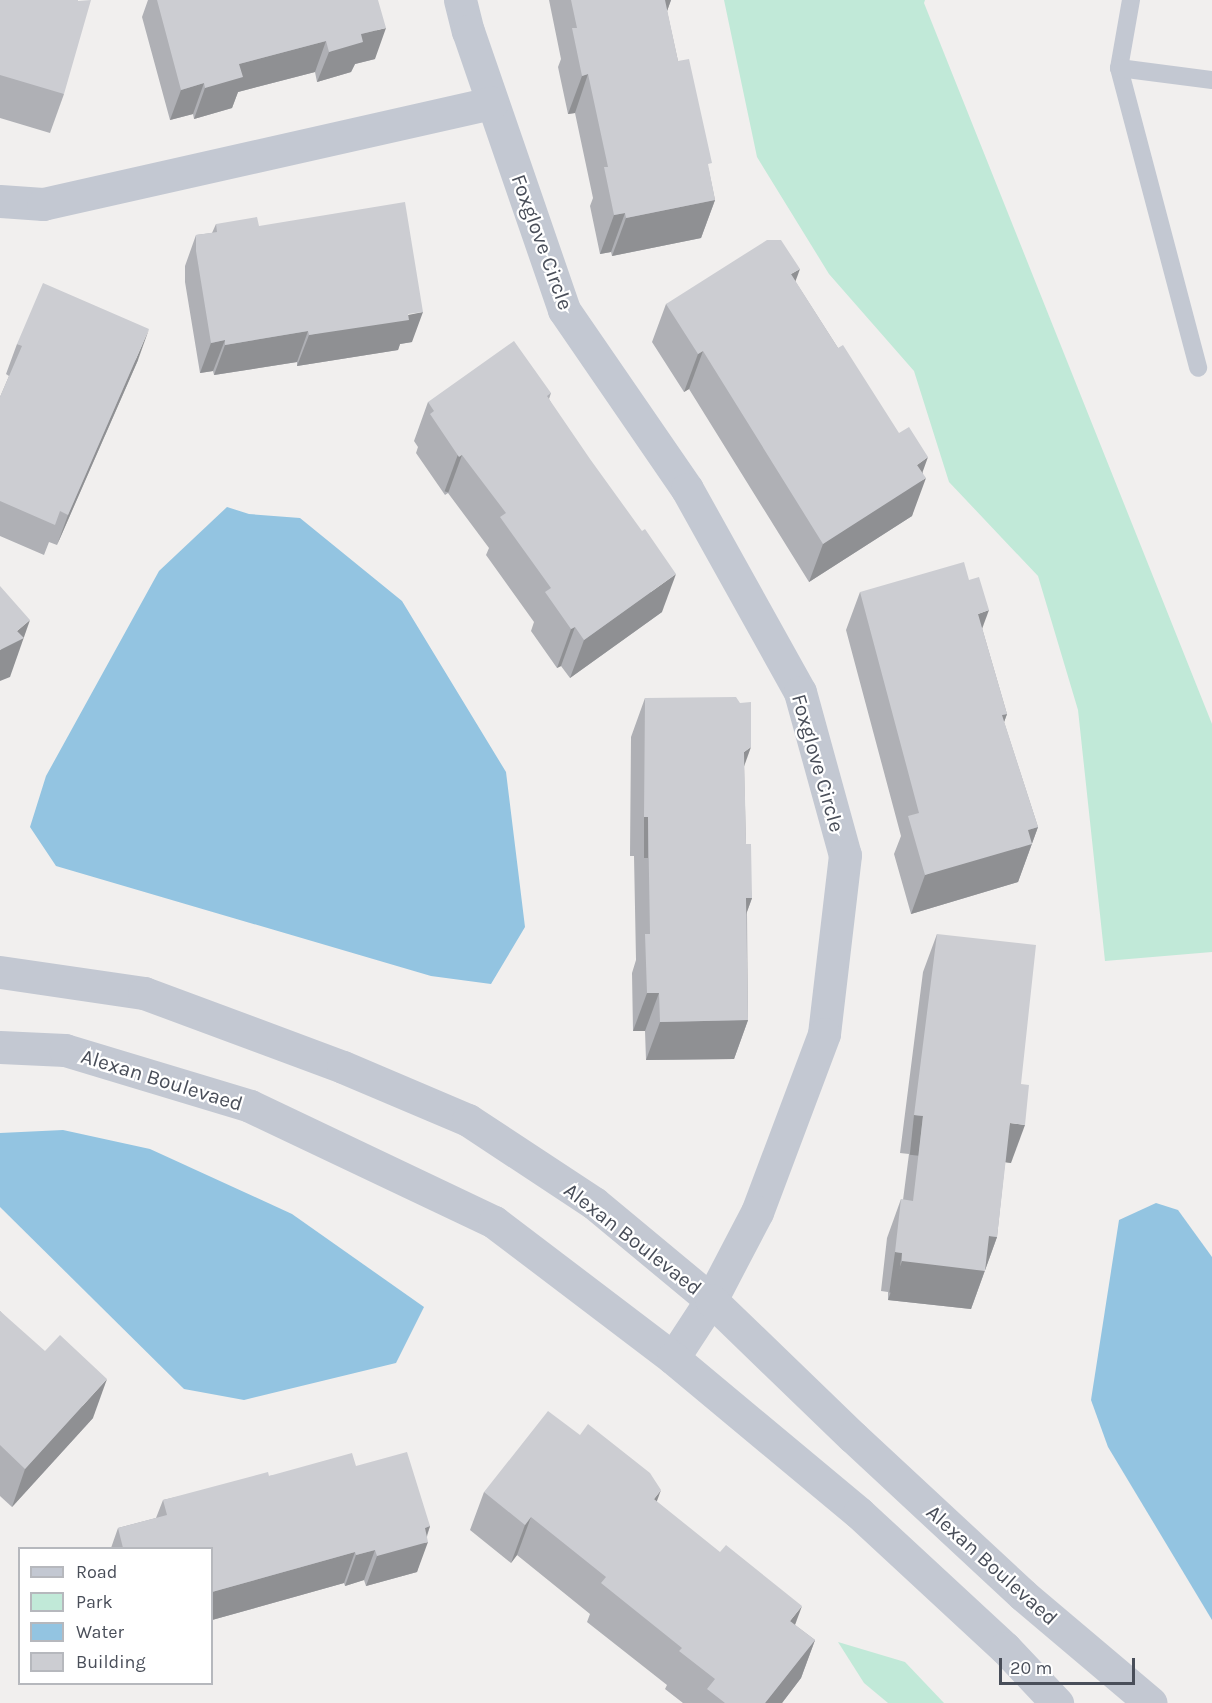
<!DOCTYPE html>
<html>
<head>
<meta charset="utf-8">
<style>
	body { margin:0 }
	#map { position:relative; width:1212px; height:1703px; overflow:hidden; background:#f1efee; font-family:Karla,sans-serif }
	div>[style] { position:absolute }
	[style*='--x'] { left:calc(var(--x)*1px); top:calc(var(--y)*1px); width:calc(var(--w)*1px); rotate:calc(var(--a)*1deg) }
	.green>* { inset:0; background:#c1e9d8 }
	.water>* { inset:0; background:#93c4e1 }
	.service>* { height:18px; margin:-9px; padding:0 9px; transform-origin:9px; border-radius:9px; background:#c3c8d2 }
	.minor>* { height:33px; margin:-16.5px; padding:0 16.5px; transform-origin:16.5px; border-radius:16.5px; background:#c3c8d2 }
	.wall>* { inset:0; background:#afb0b5 }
	.shaded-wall>* { inset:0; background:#8f9093; transform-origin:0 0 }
	.building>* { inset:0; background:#cccdd2 }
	span { translate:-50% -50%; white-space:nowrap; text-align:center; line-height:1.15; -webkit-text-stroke:4.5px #fff; paint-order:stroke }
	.street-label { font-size:21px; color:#494e59 }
	.legend { position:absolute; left:18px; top:1547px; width:195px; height:138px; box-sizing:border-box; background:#fff; border:2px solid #b6b8bd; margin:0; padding:8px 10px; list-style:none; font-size:18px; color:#494e59 }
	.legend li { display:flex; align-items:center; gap:12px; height:30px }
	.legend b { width:30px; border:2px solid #b6b8bd }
	.scale { position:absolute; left:999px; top:1658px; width:136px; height:27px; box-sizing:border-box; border:3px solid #494e59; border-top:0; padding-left:8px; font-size:18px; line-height:21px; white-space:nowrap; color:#494e59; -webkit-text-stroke:4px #fff; paint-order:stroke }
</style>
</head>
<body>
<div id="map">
	<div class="green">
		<i style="clip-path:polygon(724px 0,925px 0,924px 3px,1212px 724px,1212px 952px,1105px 961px,1078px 710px,1038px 576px,949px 482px,914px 371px,829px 274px,757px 157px)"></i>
		<i style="clip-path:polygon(838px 1642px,905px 1662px,944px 1703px,888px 1703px,864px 1683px)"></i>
	</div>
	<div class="water">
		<i style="clip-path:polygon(227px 507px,249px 514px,300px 518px,402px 601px,506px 772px,525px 927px,491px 984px,431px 976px,56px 866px,30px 827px,46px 776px,159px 571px)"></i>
		<i style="clip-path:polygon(63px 1130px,150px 1149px,292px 1214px,424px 1307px,396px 1363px,244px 1400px,184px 1389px,0 1207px,0 1133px)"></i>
		<i style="clip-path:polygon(1156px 1203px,1178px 1210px,1212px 1257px,1212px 1620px,1108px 1447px,1091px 1400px,1119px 1220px)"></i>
	</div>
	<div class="service">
		<i style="--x:1131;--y:0;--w:69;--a:100"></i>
		<i style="--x:1119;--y:68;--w:310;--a:75.2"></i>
		<i style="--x:1119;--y:68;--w:94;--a:7.4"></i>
	</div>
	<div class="minor">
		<i style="--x:460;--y:0;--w:32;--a:76"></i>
		<i style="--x:468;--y:31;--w:295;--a:71"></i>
		<i style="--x:564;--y:310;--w:217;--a:55.5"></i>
		<i style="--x:687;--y:489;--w:232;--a:60.9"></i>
		<i style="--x:800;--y:692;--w:169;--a:74.6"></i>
		<i style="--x:845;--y:855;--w:180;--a:96.7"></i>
		<i style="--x:824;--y:1034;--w:190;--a:110.6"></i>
		<i style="--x:757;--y:1212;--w:99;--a:117.6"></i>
		<i style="--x:711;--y:1300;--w:69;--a:123.2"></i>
		<i style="--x:0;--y:201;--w:43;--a:4"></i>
		<i style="--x:43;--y:204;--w:460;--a:-12.7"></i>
		<i style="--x:0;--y:972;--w:146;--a:8.3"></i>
		<i style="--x:144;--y:993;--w:212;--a:20.4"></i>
		<i style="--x:343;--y:1067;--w:136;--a:23"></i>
		<i style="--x:468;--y:1120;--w:151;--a:33.4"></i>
		<i style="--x:594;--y:1203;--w:152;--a:39.7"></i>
		<i style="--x:711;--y:1300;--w:197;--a:44"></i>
		<i style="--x:853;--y:1437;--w:232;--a:42.9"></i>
		<i style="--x:1023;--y:1595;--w:167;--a:40.2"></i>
		<i style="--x:0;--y:1047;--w:65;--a:2.6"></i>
		<i style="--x:65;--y:1050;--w:193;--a:16.8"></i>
		<i style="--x:250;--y:1106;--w:270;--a:25.4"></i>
		<i style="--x:494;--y:1222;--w:225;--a:37.2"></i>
		<i style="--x:673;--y:1358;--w:242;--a:39.8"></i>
		<i style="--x:859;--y:1513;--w:199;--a:42.8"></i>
		<i style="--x:1005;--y:1648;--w:76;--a:46.6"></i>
	</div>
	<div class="wall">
		<i style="clip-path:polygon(0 0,64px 94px,50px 133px,0 118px)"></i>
		<i style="clip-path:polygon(148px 0,378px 0,375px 59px,355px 64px,351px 72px,317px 82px,315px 72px,238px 92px,232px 108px,194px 119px,193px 114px,170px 120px,142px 17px)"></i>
		<i style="clip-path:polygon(549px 0,671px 0,667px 11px,678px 61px,709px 171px,715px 200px,701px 238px,612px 256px,611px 252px,600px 254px,590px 206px,593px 198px,575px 113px,568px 114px,558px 67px,561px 59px)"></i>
		<i style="clip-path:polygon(216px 224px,259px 226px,412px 342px,400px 344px,398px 350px,297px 366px,297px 362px,214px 375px,213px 371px,200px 373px,185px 282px,185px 266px,196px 235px,212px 233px)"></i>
		<i style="clip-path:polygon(795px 281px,838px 348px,923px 473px,912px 516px,809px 582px,689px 389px,684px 392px,652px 342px,666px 304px)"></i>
		<i style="clip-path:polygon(17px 344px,138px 360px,57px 545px,49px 542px,44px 555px,0 536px,0 397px,9px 376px,6px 374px)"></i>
		<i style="clip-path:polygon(551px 393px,549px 399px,662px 612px,570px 678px,561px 666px,557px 668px,531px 631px,534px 622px,486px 555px,489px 548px,448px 493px,445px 495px,416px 453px,418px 447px,414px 441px,428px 402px)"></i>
		<i style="clip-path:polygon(860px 592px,982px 628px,1007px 714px,1004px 722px,1038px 827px,1018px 882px,911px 914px,894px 854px,901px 836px,846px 630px)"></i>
		<i style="clip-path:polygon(645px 698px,744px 766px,746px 844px,752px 898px,747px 912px,748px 1020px,734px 1059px,646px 1060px,645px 1031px,633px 1031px,632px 973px,636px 960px,634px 856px,630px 856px,631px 737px)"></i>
		<i style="clip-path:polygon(937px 934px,1011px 1163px,1005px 1162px,997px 1237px,971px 1309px,888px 1300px,888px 1292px,881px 1291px,887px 1238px,901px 1199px,903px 1200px,909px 1154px,900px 1153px,923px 972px)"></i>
		<i style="clip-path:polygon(0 1311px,93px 1418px,12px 1507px,0 1496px)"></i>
		<i style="clip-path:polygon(356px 1466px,430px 1526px,417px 1572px,366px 1586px,364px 1580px,345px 1586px,344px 1583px,212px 1620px,212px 1548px,111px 1548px,118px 1528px,156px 1518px,163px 1500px,269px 1476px)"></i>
		<i style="clip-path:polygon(484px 1492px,657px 1502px,795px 1625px,815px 1640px,801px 1678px,782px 1703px,683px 1703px,665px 1689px,667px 1685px,587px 1622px,590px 1614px,517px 1555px,511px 1563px,470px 1530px)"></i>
	</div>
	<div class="shaded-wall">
		<i style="clip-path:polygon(660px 0,671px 0,661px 28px)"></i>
		<i style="clip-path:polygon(386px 28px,375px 59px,355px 64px,351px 72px,317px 82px,329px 52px,361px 34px)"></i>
		<i style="clip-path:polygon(326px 41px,315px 72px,238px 92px,232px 108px,194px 119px,205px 88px,239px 64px)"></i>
		<i style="clip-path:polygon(588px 74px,575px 113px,568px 114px,582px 76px)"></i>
		<i style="clip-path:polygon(204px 83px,193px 114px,170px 120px,181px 90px)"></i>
		<i style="clip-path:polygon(715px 200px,701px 238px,612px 256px,626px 218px)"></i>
		<i style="clip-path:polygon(625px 213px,611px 252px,600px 254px,614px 215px)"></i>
		<i style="clip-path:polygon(800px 269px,786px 307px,791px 274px)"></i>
		<i style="clip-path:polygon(423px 312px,412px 342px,400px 344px,398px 350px,297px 366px,309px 335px)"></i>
		<i style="clip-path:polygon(149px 329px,138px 360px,57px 545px,68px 515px)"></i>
		<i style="clip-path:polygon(308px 331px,297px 362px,214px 375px,225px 345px)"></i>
		<i style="clip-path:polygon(225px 340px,213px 371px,200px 373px,211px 343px)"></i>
		<i style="clip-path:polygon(703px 351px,689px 389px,684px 392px,698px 354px)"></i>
		<i style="left:462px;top:455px;width:40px;height:4px;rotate:110deg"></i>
		<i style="clip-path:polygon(928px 457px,919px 482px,926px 478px,912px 516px,809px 582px,823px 544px,917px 465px)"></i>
		<i style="clip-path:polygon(676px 574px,662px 612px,570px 678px,584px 640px)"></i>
		<i style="clip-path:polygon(989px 610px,975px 648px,978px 614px)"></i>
		<i style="clip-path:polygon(30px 620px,10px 677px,0 681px,0 650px,17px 631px)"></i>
		<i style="clip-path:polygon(575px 627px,561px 666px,557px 668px,571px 629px)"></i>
		<i style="clip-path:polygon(1007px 714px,993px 752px,1002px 715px)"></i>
		<i style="clip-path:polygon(751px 747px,737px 786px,744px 752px)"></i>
		<i style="left:644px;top:817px;width:4px;height:41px"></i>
		<i style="clip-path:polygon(1038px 827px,1018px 882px,911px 914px,925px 875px,1028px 830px)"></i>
		<i style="clip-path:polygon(746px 898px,752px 898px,738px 936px)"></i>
		<i style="clip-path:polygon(647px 993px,659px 993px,645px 1031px,633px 1031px)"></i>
		<i style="clip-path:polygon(748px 1020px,734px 1059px,646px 1060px,660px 1022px)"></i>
		<i style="left:914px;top:1115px;width:9px;height:40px;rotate:6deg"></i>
		<i style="clip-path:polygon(1010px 1123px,1025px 1125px,1011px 1163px,996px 1161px)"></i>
		<i style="clip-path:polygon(989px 1236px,997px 1237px,971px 1309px,888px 1300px,902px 1261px)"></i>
		<i style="left:895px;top:1252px;width:7px;height:41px;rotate:8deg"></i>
		<i style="clip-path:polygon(107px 1379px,93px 1418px,12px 1507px,25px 1469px)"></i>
		<i style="clip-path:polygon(661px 1490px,647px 1528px,654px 1499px)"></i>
		<i style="clip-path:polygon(531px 1517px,517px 1555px,511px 1563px,525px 1525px)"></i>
		<i style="clip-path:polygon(430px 1526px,424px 1543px,428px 1542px,417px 1572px,366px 1586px,377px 1556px,425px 1528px)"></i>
		<i style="clip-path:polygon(375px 1550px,364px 1580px,345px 1586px,356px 1555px)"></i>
		<i style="clip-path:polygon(355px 1552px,344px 1583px,212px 1620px,212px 1592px)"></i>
		<i style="clip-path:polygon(802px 1606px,788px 1644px,790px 1621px)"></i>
		<i style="clip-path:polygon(815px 1640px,801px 1678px,782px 1703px,765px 1703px)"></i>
	</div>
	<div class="building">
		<i style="clip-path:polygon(0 0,78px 0,78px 1px,91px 0,64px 94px,0 75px)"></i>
		<i style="clip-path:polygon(157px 0,378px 0,386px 28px,361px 34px,363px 42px,329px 52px,326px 41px,239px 64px,243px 77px,205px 88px,204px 83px,181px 90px)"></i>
		<i style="clip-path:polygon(571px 0,665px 0,678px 61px,689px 59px,712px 163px,708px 164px,715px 200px,626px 218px,625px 213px,614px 215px,604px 167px,608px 167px,588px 74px,582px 76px,572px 28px,577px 28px)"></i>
		<i style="clip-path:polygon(405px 202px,423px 312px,408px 314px,409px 320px,309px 335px,308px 331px,225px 345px,225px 340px,211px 343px,196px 251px,196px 235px,217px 232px,216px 224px,257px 217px,259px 226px)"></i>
		<i style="clip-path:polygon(767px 240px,781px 240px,800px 269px,791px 274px,838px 348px,843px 345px,899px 433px,909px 427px,928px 457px,917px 465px,926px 478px,823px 544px,703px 351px,698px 354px,666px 304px)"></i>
		<i style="clip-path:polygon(43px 283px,149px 329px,68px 515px,60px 511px,55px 525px,0 501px,0 397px,22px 346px,17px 344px)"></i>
		<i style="clip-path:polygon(514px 341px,551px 393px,547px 396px,590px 459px,642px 531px,645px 529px,676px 574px,584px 640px,575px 627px,571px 629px,545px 592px,551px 588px,500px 517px,506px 513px,462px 455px,459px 457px,430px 414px,434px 411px,428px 402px)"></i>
		<i style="clip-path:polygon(964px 562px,969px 580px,979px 577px,989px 610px,978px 614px,1007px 714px,1002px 715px,1038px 827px,1028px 830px,1032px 844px,925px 875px,908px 816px,919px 813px,860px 592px)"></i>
		<i style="clip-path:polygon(0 586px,30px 620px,17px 631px,24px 638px,0 650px)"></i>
		<i style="clip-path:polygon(736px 697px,740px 703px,751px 702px,751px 747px,744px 752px,746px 844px,751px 844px,752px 898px,746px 898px,748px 1020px,660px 1022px,659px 993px,647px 993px,645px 934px,650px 934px,648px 817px,644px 817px,645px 698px)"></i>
		<i style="clip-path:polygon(937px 934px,1036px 945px,1021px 1084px,1029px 1085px,1025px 1125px,1010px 1123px,997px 1237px,989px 1236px,985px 1271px,902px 1261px,902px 1253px,895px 1252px,901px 1199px,913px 1201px,923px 1116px,914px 1115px)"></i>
		<i style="clip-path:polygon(0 1311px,45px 1351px,60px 1335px,107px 1379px,25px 1469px,0 1445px)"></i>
		<i style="clip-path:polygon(548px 1411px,580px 1435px,588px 1424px,650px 1473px,661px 1490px,654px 1499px,720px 1552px,726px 1545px,802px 1606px,790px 1621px,815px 1640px,765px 1703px,725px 1703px,707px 1689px,715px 1679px,679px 1651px,682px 1648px,601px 1583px,606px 1577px,531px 1517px,525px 1525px,484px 1492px)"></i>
		<i style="clip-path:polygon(407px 1452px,430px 1526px,425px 1528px,428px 1542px,377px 1556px,375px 1550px,356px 1555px,355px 1552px,212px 1592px,212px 1548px,123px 1548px,118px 1528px,167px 1515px,163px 1500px,268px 1472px,269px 1476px,352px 1453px,356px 1466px)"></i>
	</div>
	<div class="street-label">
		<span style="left:542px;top:242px;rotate:70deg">Foxglove Circle</span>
		<span style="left:818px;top:763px;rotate:74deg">Foxglove Circle</span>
		<span style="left:162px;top:1080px;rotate:17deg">Alexan Boulevaed</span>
		<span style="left:633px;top:1239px;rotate:38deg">Alexan Boulevaed</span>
		<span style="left:992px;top:1565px;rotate:42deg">Alexan Boulevaed</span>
	</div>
	<ul class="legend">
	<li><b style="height:8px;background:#c3c8d2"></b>Road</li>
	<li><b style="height:16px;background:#c1e9d8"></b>Park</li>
	<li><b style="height:16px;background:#93c4e1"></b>Water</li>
	<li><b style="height:16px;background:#cccdd2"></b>Building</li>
	</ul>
	<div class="scale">20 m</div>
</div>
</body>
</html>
